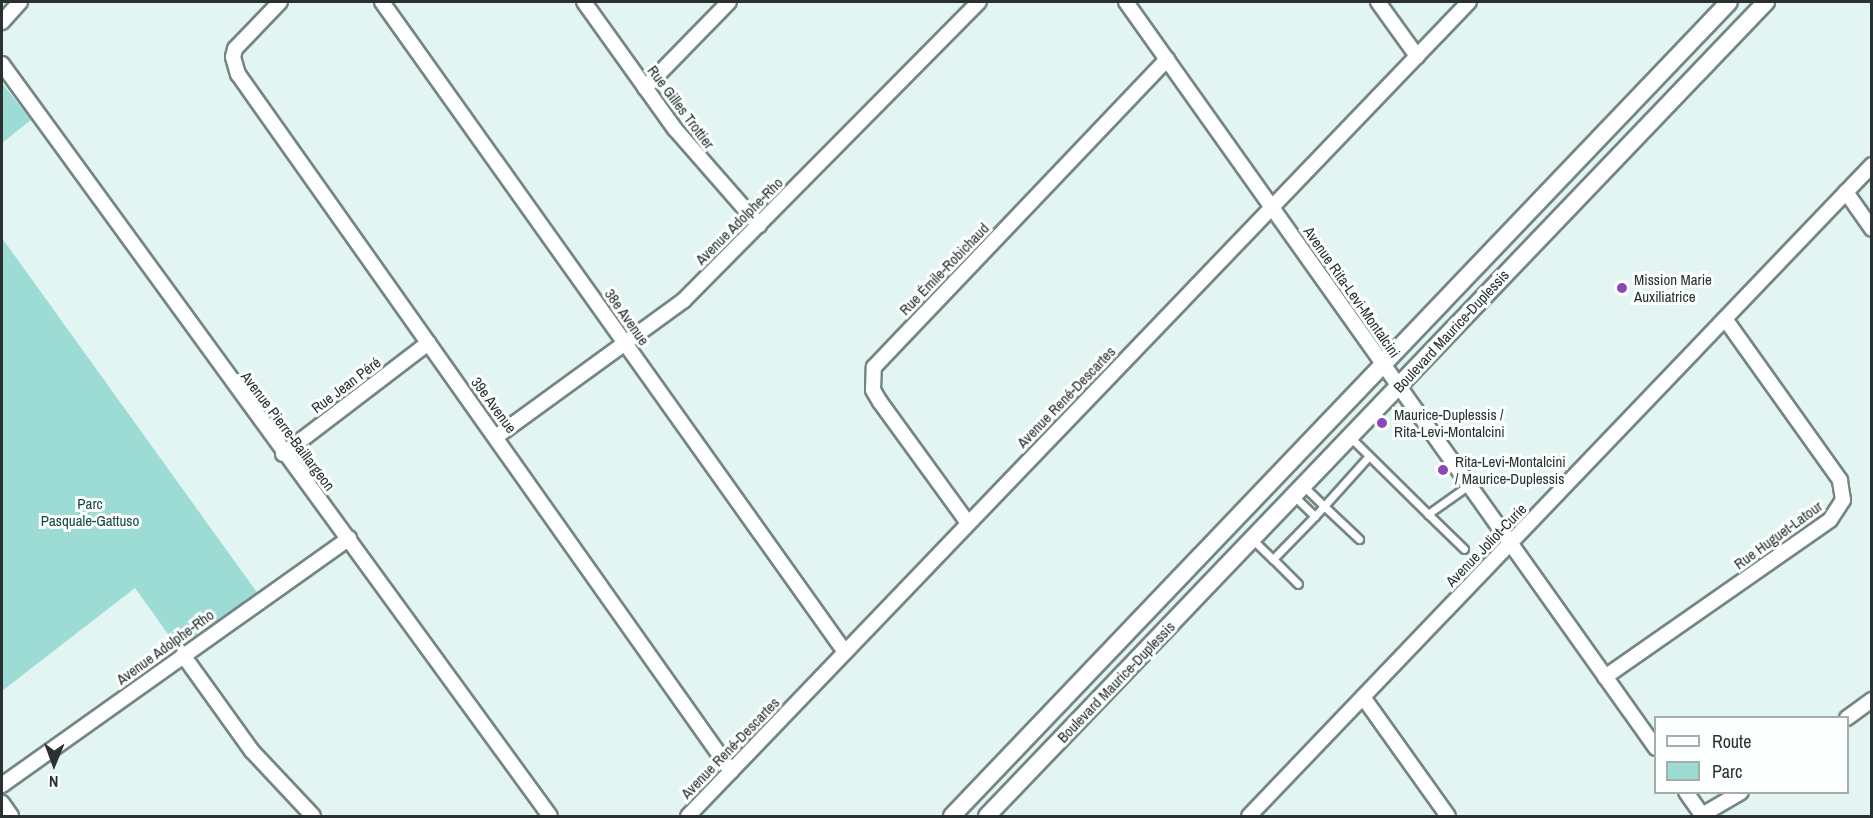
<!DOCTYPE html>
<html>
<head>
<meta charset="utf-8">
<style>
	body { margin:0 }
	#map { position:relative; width:1873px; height:818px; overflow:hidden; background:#e3f5f3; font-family:"Archivo Narrow",sans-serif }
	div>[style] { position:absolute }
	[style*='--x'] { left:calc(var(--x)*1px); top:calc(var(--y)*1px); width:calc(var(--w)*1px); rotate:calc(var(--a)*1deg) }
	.green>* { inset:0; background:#9cdcd5 }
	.roads { filter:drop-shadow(2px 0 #758684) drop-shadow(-2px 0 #758684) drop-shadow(0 2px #758684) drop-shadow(0 -2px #758684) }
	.service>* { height:7px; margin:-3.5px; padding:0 3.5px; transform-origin:3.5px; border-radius:3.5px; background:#fff }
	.minor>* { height:14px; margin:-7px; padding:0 7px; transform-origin:7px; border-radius:7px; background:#fff }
	.tertiary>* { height:16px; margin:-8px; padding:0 8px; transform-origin:8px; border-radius:8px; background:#fff }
	.dots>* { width:16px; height:16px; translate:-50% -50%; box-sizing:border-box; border:3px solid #fbfffe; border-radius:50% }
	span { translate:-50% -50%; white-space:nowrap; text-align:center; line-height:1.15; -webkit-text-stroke:6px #fbfffe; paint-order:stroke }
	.street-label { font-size:15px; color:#2a3130 }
	.poi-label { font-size:15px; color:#2a3130 }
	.left { translate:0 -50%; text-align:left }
	.park-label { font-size:15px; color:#184743 }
	.frame { position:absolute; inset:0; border:3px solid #2a3130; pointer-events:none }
	.legend { position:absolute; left:1654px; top:716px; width:195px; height:78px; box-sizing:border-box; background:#fbfffe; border:2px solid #a7adac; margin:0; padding:8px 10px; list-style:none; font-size:18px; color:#2a3130 }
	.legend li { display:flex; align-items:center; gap:12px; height:30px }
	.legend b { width:30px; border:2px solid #a7adac }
	.north { position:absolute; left:24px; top:734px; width:60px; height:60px; -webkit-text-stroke:4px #fbfffe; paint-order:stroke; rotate:181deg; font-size:16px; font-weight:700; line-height:24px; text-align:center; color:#2a3130 }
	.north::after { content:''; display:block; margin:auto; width:21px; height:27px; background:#2a3130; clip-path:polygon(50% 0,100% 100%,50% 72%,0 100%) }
</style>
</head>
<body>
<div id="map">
	<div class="green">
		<i style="clip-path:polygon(2px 83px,31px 120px,2px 143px)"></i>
		<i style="clip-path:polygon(2px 238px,261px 598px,183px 655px,135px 588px,2px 691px)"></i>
	</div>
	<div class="roads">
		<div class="service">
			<i style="--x:1350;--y:437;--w:110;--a:44.6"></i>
			<i style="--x:1428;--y:514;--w:50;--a:-35.3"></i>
			<i style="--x:1294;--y:496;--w:29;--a:44"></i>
			<i style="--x:1428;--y:514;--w:50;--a:44.2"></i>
			<i style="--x:1359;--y:539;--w:48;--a:-136.7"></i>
			<i style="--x:1324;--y:506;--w:67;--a:-48"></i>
			<i style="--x:1253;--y:540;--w:28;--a:44"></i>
			<i style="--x:1273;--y:559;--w:60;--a:-45.7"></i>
			<i style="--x:1315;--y:516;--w:13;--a:-48"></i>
			<i style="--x:1324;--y:506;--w:29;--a:-136"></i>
			<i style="--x:1273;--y:559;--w:35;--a:45"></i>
		</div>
		<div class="minor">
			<i style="--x:280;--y:2;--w:65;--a:133.8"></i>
			<i style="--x:235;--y:49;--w:8;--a:104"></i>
			<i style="--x:233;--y:57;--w:18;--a:74"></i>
			<i style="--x:238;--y:74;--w:854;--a:54.73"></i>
			<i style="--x:382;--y:2;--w:798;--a:54.54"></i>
			<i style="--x:584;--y:2;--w:156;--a:54.4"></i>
			<i style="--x:675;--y:129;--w:128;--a:48.8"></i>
			<i style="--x:1126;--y:2;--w:915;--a:54.61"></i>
			<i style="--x:1378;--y:2;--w:67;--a:54.2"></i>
			<i style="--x:2;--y:22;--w:27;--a:-48"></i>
			<i style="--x:2;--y:64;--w:930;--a:53.92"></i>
			<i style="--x:645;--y:88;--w:120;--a:-45.7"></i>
			<i style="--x:1846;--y:192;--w:45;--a:54.9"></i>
			<i style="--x:497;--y:436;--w:231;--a:-36"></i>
			<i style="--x:684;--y:300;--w:419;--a:-45.3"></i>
			<i style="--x:283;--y:454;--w:183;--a:-37.4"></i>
			<i style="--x:968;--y:523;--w:150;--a:-126"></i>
			<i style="--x:880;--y:402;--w:14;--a:-120"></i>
			<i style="--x:873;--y:390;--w:23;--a:-88"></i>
			<i style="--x:874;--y:367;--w:425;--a:-46.4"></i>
			<i style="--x:183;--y:655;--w:118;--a:54.3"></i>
			<i style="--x:252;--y:751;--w:89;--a:46.8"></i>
			<i style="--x:1605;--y:677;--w:274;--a:-34.9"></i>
			<i style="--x:1830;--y:520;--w:24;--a:-57"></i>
			<i style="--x:1843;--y:500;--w:20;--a:-99"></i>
			<i style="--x:1840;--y:480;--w:198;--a:-125.5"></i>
			<i style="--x:1363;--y:697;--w:146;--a:54.5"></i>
			<i style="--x:1847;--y:718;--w:31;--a:-36"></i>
			<i style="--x:2;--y:785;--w:426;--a:-35.4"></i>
			<i style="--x:1686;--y:792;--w:29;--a:55"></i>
			<i style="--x:2;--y:803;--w:16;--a:55"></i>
			<i style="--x:1702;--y:815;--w:45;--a:-30.5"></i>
			<i style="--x:688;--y:816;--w:1128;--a:-46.19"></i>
			<i style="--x:1249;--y:816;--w:901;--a:-46.26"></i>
		</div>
		<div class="tertiary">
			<i style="--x:952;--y:816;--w:1125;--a:-46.33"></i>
			<i style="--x:987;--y:816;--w:1127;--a:-46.26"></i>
		</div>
	</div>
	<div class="dots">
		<i style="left:1622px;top:288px;background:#8d45b8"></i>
		<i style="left:1382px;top:423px;background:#8d45b8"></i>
		<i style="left:1443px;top:470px;background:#8d45b8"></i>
	</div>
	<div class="street-label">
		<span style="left:681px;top:107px;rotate:53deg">Rue Gilles Trottier</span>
		<span style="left:739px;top:221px;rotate:-45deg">Avenue Adolphe-Rho</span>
		<span style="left:944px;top:269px;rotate:-46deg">Rue Émile-Robichaud</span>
		<span style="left:1352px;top:292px;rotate:55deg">Avenue Rita-Levi-Montalcini</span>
		<span style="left:627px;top:317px;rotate:55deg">38e Avenue</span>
		<span style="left:1451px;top:331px;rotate:-47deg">Boulevard Maurice-Duplessis</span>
		<span style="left:346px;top:385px;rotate:-37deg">Rue Jean Péré</span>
		<span style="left:1066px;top:397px;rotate:-46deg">Avenue René-Descartes</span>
		<span style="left:494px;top:405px;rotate:54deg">39e Avenue</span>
		<span style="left:288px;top:431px;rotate:53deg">Avenue Pierre-Baillargeon</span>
		<span style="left:1778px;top:535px;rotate:-36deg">Rue Huguet-Latour</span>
		<span style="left:1486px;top:545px;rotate:-46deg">Avenue Joliot-Curie</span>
		<span style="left:165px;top:647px;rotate:-36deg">Avenue Adolphe-Rho</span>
		<span style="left:1116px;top:682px;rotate:-46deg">Boulevard Maurice-Duplessis</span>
		<span style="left:730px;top:748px;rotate:-46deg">Avenue René-Descartes</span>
	</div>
	<div class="poi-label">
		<span class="left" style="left:1634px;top:288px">Mission Marie<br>Auxiliatrice</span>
		<span class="left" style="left:1394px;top:423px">Maurice-Duplessis /<br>Rita-Levi-Montalcini</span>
		<span class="left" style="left:1455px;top:470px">Rita-Levi-Montalcini<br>/ Maurice-Duplessis</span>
	</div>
	<div class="park-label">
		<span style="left:90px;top:512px">Parc<br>Pasquale-Gattuso</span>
	</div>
	<div class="frame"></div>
	<ul class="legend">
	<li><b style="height:8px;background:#fff"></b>Route</li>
	<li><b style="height:16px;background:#9cdcd5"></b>Parc</li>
	</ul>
	<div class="north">N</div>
</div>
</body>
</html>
